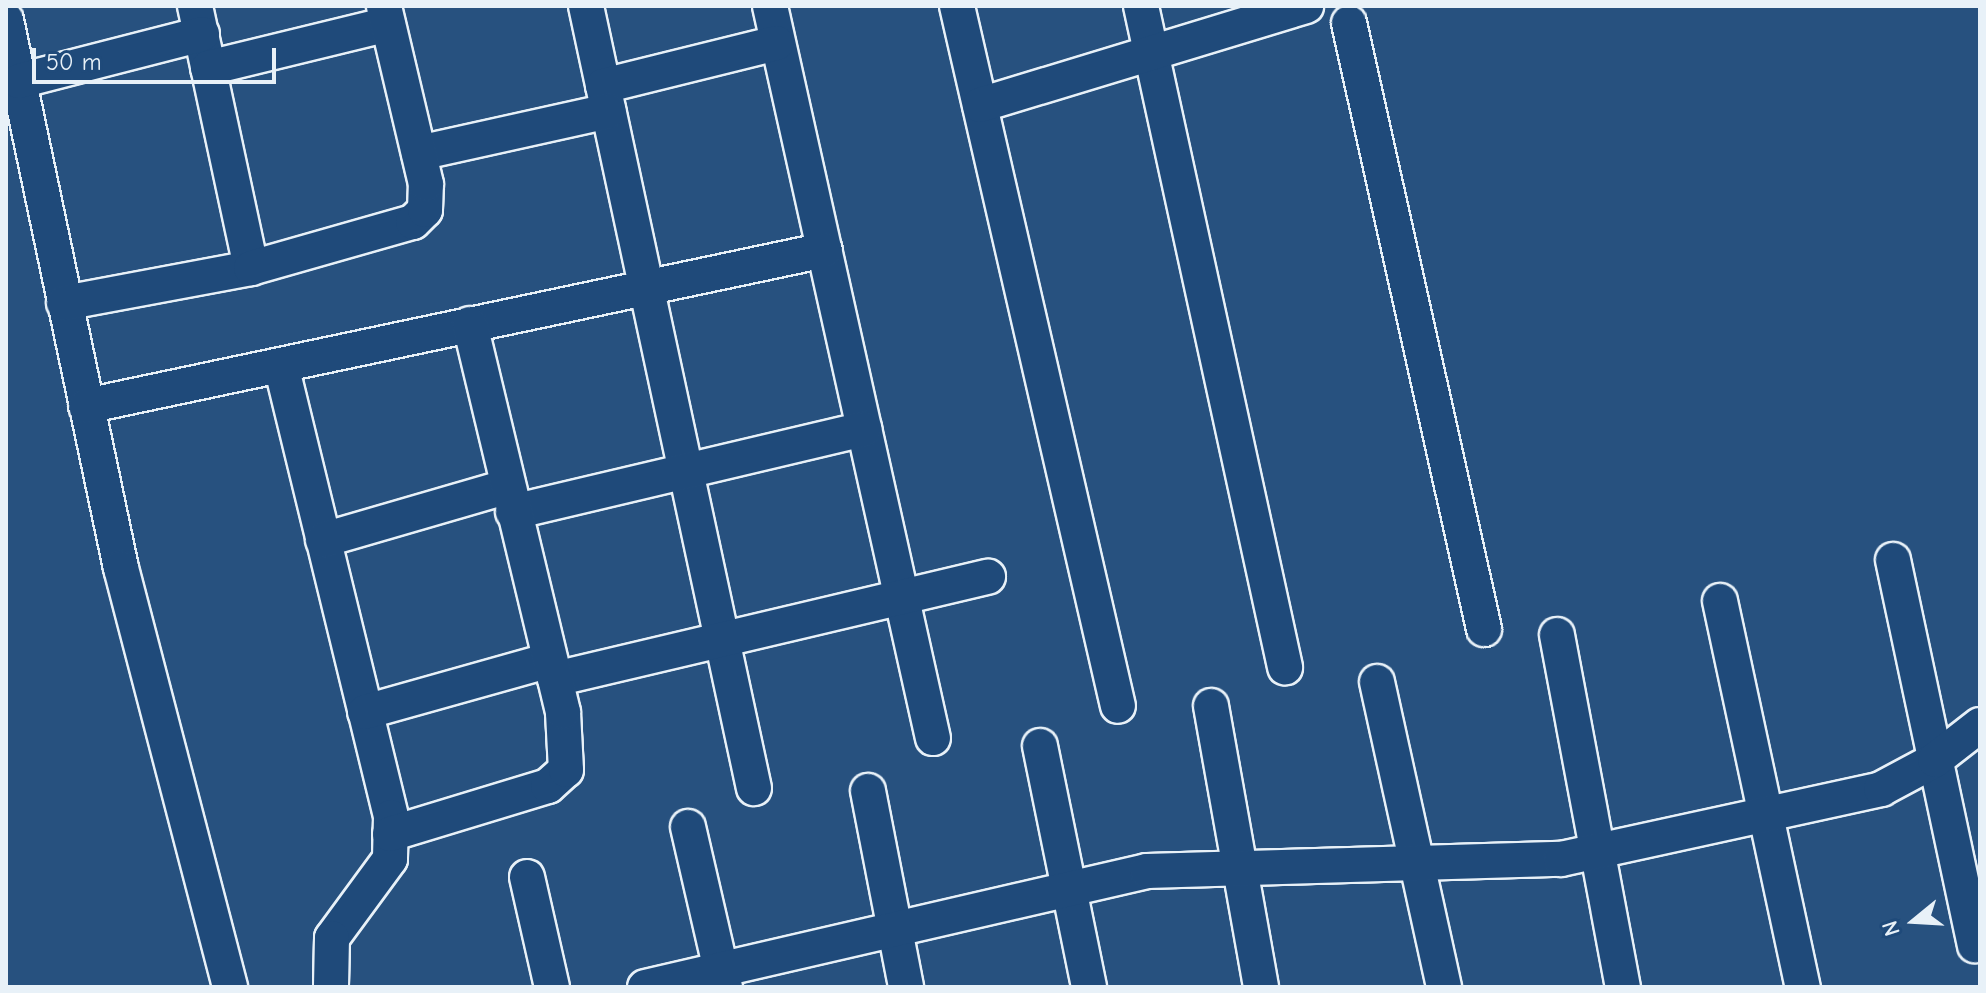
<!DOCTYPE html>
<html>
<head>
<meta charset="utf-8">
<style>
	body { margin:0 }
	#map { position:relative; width:1986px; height:993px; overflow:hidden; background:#27517f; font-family:"Comic Neue",sans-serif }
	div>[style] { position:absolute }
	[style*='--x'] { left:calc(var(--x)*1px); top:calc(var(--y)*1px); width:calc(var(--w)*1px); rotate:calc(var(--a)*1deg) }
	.roads { filter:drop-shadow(2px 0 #e8f1f8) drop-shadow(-2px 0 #e8f1f8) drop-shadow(0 2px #e8f1f8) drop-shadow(0 -2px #e8f1f8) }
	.street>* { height:34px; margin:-17px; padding:0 17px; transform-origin:17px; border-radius:17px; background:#1f4a7a }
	span { translate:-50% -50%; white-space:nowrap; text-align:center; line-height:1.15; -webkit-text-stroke:8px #1f4a7a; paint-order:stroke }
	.frame { position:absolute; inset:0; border:8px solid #e8f1f8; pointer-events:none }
	.north { position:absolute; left:1874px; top:881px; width:80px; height:80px; -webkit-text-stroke:6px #1f4a7a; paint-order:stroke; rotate:252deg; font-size:22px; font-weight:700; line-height:32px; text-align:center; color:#e8f1f8 }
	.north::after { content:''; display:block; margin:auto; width:28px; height:36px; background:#e8f1f8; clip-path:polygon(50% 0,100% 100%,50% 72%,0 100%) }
	.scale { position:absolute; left:32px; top:48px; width:244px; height:36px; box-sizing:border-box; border:4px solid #e8f1f8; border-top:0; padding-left:10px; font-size:24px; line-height:28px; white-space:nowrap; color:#e8f1f8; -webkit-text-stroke:6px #1f4a7a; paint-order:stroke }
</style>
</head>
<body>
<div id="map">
	<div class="roads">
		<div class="street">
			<i style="--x:195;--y:6;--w:268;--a:77.9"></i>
			<i style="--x:586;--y:6;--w:800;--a:77.88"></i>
			<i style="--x:770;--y:6;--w:750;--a:77.45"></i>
			<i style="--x:957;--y:6;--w:718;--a:77.05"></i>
			<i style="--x:1141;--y:6;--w:677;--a:77.71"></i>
			<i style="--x:6;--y:20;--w:560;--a:78.15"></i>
			<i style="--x:121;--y:568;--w:433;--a:75.4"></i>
			<i style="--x:1349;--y:23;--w:621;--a:77.44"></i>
			<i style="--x:208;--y:68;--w:185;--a:-13.7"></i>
			<i style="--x:19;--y:81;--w:189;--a:-14.4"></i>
			<i style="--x:603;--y:86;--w:179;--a:-13.9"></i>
			<i style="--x:980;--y:105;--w:341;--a:-16.9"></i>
			<i style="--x:419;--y:153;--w:194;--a:-12.5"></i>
			<i style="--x:64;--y:303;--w:190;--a:-10.6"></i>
			<i style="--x:251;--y:268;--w:168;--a:-15.9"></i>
			<i style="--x:413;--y:222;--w:17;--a:-45"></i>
			<i style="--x:425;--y:210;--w:26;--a:-88"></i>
			<i style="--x:426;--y:184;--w:183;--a:-103.3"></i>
			<i style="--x:281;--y:365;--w:465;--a:76.3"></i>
			<i style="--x:391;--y:817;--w:42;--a:91.4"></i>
			<i style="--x:390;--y:859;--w:98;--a:126.3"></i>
			<i style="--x:332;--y:938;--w:49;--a:91.2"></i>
			<i style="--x:86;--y:406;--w:755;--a:-11.92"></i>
			<i style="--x:513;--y:512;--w:361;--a:-13.3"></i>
			<i style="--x:323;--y:540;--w:191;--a:-16.2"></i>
			<i style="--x:1893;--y:560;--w:394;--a:78"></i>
			<i style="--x:1720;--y:601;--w:395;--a:77.9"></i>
			<i style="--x:1557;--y:635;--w:358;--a:79.4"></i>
			<i style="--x:555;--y:679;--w:445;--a:-13.3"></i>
			<i style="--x:1377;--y:682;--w:312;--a:77.6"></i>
			<i style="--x:1211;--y:706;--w:285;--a:79.9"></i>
			<i style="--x:365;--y:712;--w:192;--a:-15.7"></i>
			<i style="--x:1040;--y:746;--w:246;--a:78.5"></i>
			<i style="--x:868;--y:791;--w:200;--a:79"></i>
			<i style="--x:688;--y:827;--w:164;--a:77"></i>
			<i style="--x:390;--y:834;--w:165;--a:-16.9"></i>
			<i style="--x:548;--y:786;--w:24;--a:-42"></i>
			<i style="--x:566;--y:770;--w:58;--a:-93"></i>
			<i style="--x:563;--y:712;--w:399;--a:-103.5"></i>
			<i style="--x:527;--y:877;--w:113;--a:77.2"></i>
			<i style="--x:645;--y:987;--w:515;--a:-13.01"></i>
			<i style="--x:1147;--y:871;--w:414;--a:-1.7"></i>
			<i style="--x:1561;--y:859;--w:328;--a:-12.3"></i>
			<i style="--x:1881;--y:789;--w:61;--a:-28.2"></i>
			<i style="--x:1935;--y:760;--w:57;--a:-37.9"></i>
		</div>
	</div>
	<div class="frame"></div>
	<div class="north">N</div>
	<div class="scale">50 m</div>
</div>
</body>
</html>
